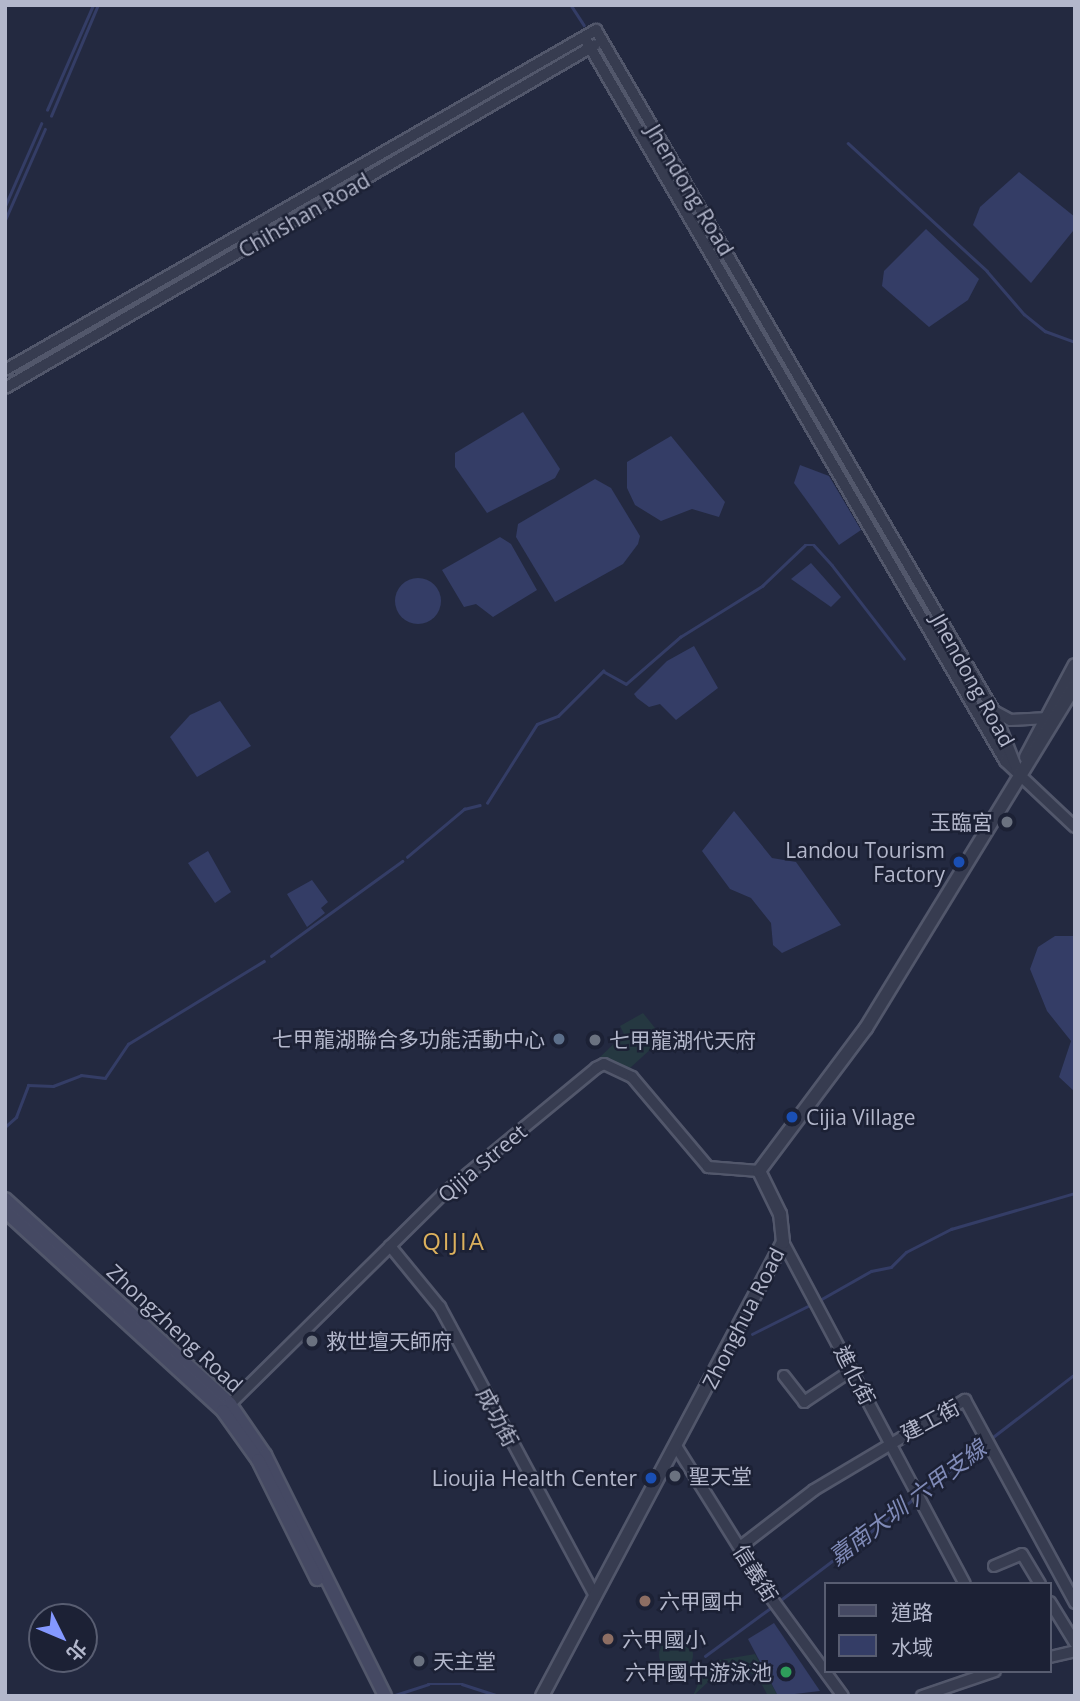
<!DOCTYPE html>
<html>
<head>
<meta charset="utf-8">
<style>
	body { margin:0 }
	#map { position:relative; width:1080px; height:1701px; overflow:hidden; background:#232940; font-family:"Open Sans","Noto Sans TC",sans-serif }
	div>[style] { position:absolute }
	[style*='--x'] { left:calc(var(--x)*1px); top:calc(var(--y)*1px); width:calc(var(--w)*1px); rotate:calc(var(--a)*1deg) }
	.green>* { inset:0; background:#253841 }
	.round { border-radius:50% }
	.water>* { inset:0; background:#343d66 }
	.stream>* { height:2.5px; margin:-1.25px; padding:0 1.25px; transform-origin:1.25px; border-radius:1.25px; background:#343d66 }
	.roads { filter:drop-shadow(2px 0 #52576b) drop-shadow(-2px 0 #52576b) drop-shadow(0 2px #52576b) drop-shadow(0 -2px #52576b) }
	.minor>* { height:10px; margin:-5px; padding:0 5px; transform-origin:5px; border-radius:5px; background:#373c50 }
	.tertiary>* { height:12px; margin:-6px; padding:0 6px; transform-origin:6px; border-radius:6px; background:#373c50 }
	.secondary>* { height:12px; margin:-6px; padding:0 6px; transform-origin:6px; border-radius:6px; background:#454963 }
	.dots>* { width:19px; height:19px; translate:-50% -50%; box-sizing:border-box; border:4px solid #1c2135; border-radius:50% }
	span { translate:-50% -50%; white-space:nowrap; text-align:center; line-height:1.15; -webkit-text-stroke:5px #1c2135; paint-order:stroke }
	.street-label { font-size:21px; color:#b3b7cb }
	.poi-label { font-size:21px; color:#b3b7cb }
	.right { translate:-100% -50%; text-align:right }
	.left { translate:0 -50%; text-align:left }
	.water-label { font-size:23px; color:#808bb8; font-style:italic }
	.quarter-label { font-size:24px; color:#dcb15d; letter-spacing:2px }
	.frame { position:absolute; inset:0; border:7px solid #b3b7cb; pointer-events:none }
	.legend { position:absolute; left:824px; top:1582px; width:228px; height:91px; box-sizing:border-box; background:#1c2135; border:2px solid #585d71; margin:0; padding:9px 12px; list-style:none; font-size:21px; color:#b3b7cb }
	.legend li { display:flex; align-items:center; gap:14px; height:35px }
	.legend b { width:35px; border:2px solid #585d71 }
	.north { position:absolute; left:28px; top:1603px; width:70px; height:70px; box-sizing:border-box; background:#1c2135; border:2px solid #585d71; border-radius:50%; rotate:133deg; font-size:19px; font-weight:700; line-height:28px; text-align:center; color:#b3b7cb }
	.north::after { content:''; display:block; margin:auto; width:24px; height:32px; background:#8498ff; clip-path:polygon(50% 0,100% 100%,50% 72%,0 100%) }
</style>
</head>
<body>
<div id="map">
	<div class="green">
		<i style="clip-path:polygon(643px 1013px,663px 1038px,630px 1068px,604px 1064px,599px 1058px,624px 1034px,620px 1026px)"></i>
		<i class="round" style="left:659px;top:1638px;width:34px;height:34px"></i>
		<i style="clip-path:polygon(755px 1654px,778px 1696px,768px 1696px,757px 1676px,738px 1668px,720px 1671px,693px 1696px,704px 1670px,720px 1660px)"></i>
	</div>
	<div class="water">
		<i style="clip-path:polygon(1019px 172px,1075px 217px,1073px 231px,1031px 283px,973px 225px,980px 207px)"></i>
		<i style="clip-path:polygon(926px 229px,979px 279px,968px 300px,929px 327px,882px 286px,884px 271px)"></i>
		<i style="clip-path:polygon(523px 412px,560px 469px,555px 478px,487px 513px,455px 467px,455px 453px)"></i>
		<i style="clip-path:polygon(671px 436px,725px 502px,719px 517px,692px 509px,661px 521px,635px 505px,627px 488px,627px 462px)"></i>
		<i style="clip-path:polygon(800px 465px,829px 476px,861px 530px,839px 545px,794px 483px)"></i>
		<i style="clip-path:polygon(595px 479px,611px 488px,640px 536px,638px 544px,623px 564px,555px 602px,516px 537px,518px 524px)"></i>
		<i style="clip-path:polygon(500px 537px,511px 544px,537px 590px,493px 617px,476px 604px,464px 607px,442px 570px)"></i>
		<i style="clip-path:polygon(811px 563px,841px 597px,831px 607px,791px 579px)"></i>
		<i class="round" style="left:395px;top:578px;width:46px;height:46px"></i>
		<i style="clip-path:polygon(694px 646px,718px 688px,676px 720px,660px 704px,649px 707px,637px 698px,634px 694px,667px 661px)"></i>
		<i style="clip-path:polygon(220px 701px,251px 746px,197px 777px,170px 737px,190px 715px)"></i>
		<i style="clip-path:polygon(734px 811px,772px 858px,796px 862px,841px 925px,782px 953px,773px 945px,771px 923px,751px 898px,730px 889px,702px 851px)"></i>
		<i style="clip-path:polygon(208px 851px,231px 892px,215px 903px,188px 863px)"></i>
		<i style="clip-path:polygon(312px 880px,328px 902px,321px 908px,325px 913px,307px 927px,287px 894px)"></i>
		<i style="clip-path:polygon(1055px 936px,1075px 936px,1075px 1092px,1059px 1077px,1071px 1041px,1047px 1011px,1030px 969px,1038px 947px)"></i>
		<i style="clip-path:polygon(774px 1623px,820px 1691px,778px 1696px,748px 1639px)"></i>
	</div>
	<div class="stream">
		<i style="--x:571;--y:5;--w:24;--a:57"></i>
		<i style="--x:608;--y:63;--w:208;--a:60"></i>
		<i style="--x:47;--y:110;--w:115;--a:-66.3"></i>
		<i style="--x:51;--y:116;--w:121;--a:-67.1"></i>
		<i style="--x:848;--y:143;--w:189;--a:42.6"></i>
		<i style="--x:987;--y:271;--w:57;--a:49.3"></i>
		<i style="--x:1024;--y:314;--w:27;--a:39"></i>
		<i style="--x:1045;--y:331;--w:32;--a:20"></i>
		<i style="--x:5;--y:206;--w:90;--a:-66.3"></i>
		<i style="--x:5;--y:220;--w:99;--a:-66.3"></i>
		<i style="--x:727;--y:268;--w:528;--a:59.6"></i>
		<i style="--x:487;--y:803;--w:93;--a:-57.7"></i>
		<i style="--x:537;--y:724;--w:22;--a:-21"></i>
		<i style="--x:558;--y:716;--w:64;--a:-45"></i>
		<i style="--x:603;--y:671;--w:26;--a:29"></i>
		<i style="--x:626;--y:684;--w:72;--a:-41"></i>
		<i style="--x:680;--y:637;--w:97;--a:-31.9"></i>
		<i style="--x:762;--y:586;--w:59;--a:-43.6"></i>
		<i style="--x:805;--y:545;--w:9;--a:0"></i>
		<i style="--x:814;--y:545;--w:27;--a:48"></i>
		<i style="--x:832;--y:565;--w:118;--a:52.3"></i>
		<i style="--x:407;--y:857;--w:75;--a:-40.1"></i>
		<i style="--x:464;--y:809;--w:16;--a:-14"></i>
		<i style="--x:271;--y:956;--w:162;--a:-35.9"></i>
		<i style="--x:5;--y:1127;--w:15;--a:-42"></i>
		<i style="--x:16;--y:1117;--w:34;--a:-69"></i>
		<i style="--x:28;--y:1085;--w:25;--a:2"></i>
		<i style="--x:53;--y:1086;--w:30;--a:-21"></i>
		<i style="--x:81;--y:1075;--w:24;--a:7"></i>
		<i style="--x:105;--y:1078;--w:41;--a:-55.9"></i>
		<i style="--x:128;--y:1044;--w:159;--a:-31.4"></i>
		<i style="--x:5;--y:1142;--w:6;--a:90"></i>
		<i style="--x:818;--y:1301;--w:61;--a:-29.5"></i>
		<i style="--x:871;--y:1271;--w:20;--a:-11"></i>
		<i style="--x:891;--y:1267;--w:21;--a:-45"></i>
		<i style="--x:906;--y:1252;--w:51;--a:-27.1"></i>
		<i style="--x:951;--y:1229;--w:129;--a:-16.2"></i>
		<i style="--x:752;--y:1334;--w:67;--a:-26.6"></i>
		<i style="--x:989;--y:1440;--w:108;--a:-37.5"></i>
		<i style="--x:920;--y:1494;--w:81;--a:-38"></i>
		<i style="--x:778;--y:1602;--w:172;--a:-37.2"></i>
		<i style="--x:705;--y:1656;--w:84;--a:-36.3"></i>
		<i style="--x:392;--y:1696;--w:38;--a:-18"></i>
		<i style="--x:428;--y:1684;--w:34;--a:0"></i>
		<i style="--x:462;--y:1684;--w:40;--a:18"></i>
	</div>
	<div class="roads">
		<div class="minor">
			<i style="--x:584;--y:37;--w:838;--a:59.82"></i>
			<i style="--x:1005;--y:761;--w:96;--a:43.3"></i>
			<i style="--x:5;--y:370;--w:682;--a:-29.91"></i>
			<i style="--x:596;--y:30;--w:789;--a:59.7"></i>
			<i style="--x:994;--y:711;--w:68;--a:68.4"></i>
			<i style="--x:5;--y:388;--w:682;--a:-30.17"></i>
			<i style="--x:994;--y:711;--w:18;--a:29"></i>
			<i style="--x:1010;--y:720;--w:34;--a:-3"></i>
			<i style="--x:783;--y:1242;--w:387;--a:62"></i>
			<i style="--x:390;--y:1246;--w:79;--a:50.7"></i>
			<i style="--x:440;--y:1307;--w:328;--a:61.8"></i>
			<i style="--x:784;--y:1376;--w:33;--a:52"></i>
			<i style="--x:804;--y:1402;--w:58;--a:-33.7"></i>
			<i style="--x:226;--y:1408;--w:303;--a:-44.6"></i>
			<i style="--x:442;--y:1195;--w:200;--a:-39.5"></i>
			<i style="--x:596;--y:1068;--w:9;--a:-27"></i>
			<i style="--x:604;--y:1064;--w:31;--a:25"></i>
			<i style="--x:632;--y:1077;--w:118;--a:49.8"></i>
			<i style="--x:708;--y:1167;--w:51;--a:4.5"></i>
			<i style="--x:676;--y:1446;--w:176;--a:58"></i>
			<i style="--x:769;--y:1595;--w:125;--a:53.8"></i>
			<i style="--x:740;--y:1547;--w:93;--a:-37.6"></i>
			<i style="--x:814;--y:1490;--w:176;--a:-30.8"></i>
			<i style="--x:965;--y:1400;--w:231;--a:61.5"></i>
			<i style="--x:994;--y:1566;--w:30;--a:-23"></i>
			<i style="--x:1022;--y:1554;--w:35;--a:59"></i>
			<i style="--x:1050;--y:1602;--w:48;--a:58.6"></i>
			<i style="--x:1050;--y:1657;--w:26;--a:-13"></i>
			<i style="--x:922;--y:1696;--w:77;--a:-18.9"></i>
		</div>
		<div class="tertiary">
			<i style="--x:1026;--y:757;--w:104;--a:-62"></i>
			<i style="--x:542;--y:1696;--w:514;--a:-62.04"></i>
			<i style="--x:783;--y:1242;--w:28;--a:-96"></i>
			<i style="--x:780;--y:1214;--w:48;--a:-116"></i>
			<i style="--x:759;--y:1171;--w:179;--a:-53.2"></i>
			<i style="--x:866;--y:1028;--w:402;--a:-58.6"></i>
		</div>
		<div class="secondary">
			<i style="--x:5;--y:1199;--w:304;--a:42.3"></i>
			<i style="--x:230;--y:1404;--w:62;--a:55.5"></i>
			<i style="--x:265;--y:1455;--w:269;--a:63.5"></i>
			<i style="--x:5;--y:1211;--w:296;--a:42.5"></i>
			<i style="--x:223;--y:1411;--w:60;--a:54.5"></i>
			<i style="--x:258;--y:1460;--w:133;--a:63.6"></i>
		</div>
	</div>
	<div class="dots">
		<i style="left:1007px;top:822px;background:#6b7280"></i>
		<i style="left:959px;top:862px;background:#1a4fb4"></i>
		<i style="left:559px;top:1039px;background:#5c6f8a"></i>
		<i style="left:595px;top:1040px;background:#6b7280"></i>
		<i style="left:792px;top:1117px;background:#1a4fb4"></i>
		<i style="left:312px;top:1341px;background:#6b7280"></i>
		<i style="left:675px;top:1476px;background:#6b7280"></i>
		<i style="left:651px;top:1478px;background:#1a4fb4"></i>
		<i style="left:645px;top:1601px;background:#8d6e63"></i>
		<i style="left:608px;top:1639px;background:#8d6e63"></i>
		<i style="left:419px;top:1661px;background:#6b7280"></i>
		<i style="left:786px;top:1672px;background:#2e9e5b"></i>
	</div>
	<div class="street-label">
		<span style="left:690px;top:190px;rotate:59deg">Jhendong Road</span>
		<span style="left:304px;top:215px;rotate:-30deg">Chihshan Road</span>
		<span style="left:973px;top:680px;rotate:61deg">Jhendong Road</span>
		<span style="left:482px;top:1163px;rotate:-40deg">Qijia Street</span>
		<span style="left:743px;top:1318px;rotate:-63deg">Zhonghua Road</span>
		<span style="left:175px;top:1328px;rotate:43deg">Zhongzheng Road</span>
		<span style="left:855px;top:1375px;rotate:63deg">進化街</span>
		<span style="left:498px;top:1417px;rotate:62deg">成功街</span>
		<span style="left:930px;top:1420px;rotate:-28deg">建工街</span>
		<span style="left:756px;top:1573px;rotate:58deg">信義街</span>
	</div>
	<div class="poi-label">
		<span class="right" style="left:993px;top:822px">玉臨宮</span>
		<span class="right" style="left:945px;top:862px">Landou Tourism<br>Factory</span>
		<span class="right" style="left:545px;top:1039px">七甲龍湖聯合多功能活動中心</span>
		<span class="left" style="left:609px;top:1040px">七甲龍湖代天府</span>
		<span class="left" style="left:806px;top:1117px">Cijia Village</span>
		<span class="left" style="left:326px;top:1341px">救世壇天師府</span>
		<span class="left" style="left:689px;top:1476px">聖天堂</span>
		<span class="right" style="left:637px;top:1478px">Lioujia Health Center</span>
		<span class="left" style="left:659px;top:1601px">六甲國中</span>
		<span class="left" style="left:622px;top:1639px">六甲國小</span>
		<span class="left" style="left:433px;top:1661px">天主堂</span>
		<span class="right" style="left:772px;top:1672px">六甲國中游泳池</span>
	</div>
	<div class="water-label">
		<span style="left:907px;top:1502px;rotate:-37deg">嘉南大圳 六甲支線</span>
	</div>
	<div class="quarter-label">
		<span style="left:454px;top:1241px">QIJIA</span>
	</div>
	<div class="frame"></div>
	<ul class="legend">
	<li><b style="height:9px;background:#454963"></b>道路</li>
	<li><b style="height:19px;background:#343d66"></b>水域</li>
	</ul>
	<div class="north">北</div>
</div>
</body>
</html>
